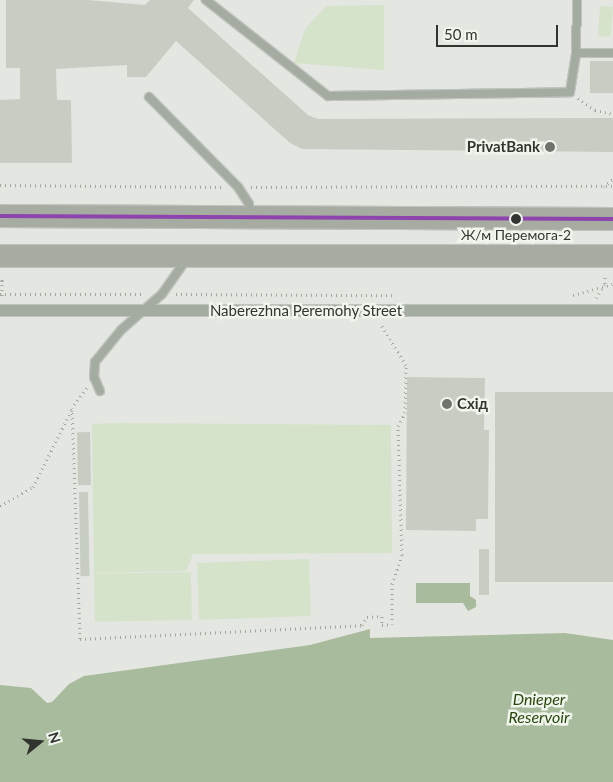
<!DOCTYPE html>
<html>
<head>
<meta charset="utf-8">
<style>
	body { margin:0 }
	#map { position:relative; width:613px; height:782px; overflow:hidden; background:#e4e6e2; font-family:Lato,sans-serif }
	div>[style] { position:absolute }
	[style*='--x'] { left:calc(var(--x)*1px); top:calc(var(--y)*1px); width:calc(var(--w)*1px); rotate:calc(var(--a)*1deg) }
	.green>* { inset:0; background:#d5e3cb; transform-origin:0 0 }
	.water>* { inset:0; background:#a9bb9d }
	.building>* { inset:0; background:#c8cdc4; transform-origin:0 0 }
	.path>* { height:3px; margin-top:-1.5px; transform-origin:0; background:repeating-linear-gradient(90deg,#a2a69f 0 1px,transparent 0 5px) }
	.roads { filter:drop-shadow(1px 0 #c0c2bf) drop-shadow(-1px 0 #c0c2bf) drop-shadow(0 1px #c0c2bf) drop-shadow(0 -1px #c0c2bf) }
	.service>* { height:8px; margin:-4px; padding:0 4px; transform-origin:4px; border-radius:4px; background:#a4aba0 }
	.pedestrian>* { height:11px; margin:-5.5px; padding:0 5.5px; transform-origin:5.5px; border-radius:5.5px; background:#a4aba0 }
	.primary>* { height:22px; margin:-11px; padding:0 11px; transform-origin:11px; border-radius:11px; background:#a6aca1 }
	.bus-1>* { height:4px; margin:-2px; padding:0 2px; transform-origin:2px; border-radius:2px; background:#8e44ad }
	.dots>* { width:14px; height:14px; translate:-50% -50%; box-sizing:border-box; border:2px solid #f0f6ed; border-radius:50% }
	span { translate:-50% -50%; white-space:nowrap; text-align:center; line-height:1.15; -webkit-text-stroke:5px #f0f6ed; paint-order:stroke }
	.bus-label { font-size:14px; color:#323430 }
	.poi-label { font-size:15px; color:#323430; font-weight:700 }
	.right { translate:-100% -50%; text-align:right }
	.left { translate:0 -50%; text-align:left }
	.street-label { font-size:15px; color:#323430 }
	.water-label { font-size:16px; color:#29470b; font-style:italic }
	.north { position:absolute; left:15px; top:717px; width:50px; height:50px; -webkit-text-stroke:4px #f0f6ed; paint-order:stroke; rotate:73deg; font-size:14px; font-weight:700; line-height:20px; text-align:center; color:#323430 }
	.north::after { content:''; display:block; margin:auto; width:18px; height:22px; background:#323430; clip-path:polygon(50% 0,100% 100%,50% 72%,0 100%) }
	.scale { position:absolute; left:436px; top:25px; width:122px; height:22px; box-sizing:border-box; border:2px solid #323430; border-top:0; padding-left:6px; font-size:15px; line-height:18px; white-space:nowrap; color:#323430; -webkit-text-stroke:4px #f0f6ed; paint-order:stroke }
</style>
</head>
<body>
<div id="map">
	<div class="green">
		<i style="clip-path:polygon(384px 5px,384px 70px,294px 63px,305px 29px,326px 6px)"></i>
		<i style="left:600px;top:6px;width:13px;height:30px;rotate:4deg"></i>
		<i style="clip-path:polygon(118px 423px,391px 425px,392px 553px,193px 554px,186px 571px,94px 573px,92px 424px)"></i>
		<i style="left:309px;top:559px;width:57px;height:112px;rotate:88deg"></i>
		<i style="left:191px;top:572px;width:48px;height:97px;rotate:89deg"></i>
	</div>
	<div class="water">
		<i style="clip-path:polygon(416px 583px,470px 583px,470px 596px,476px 600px,476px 607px,468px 611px,463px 603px,416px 603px)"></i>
		<i style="clip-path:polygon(370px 629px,370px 638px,565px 633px,613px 640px,613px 782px,0 782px,0 685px,31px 688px,47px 703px,52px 702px,69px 684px,84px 676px,310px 645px)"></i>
	</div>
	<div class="building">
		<i style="clip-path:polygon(6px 0,88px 0,145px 5px,150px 0,194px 0,188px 8px,308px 115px,318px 119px,613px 118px,613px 152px,302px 149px,290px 143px,176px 41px,146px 77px,127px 77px,127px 65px,56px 69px,57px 100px,71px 100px,72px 163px,0 163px,0 100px,20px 99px,20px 68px,6px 68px)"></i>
		<i style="left:590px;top:61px;width:23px;height:32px"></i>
		<i style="clip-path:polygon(407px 377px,485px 378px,484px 430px,489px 430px,488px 519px,476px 519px,476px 531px,406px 530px)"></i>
		<i style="left:495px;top:392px;width:118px;height:190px"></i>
		<i style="left:90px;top:432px;width:53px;height:13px;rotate:89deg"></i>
		<i style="left:88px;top:492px;width:84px;height:9px;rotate:89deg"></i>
		<i style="left:479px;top:549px;width:10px;height:46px"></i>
	</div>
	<div class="path">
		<i style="--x:578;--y:98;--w:21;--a:35"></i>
		<i style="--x:595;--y:110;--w:18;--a:13"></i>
		<i style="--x:0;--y:185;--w:222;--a:0.5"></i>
		<i style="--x:251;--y:187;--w:362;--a:-0.2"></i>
		<i style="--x:604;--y:187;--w:12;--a:-42"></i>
		<i style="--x:0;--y:294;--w:144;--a:0"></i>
		<i style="--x:176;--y:294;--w:218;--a:0.3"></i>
		<i style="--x:573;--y:295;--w:41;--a:-15.4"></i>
		<i style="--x:2;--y:296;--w:19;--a:-90"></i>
		<i style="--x:596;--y:298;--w:17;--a:-57"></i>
		<i style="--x:605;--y:284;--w:10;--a:-90"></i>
		<i style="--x:87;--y:388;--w:25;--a:127"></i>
		<i style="--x:72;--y:408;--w:231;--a:88"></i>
		<i style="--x:80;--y:639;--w:282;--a:-2.8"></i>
		<i style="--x:362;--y:625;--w:9;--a:-58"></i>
		<i style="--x:367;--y:617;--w:15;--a:-4"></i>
		<i style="--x:382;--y:616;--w:9;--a:90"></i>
		<i style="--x:382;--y:625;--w:10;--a:-6"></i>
		<i style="--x:392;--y:624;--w:40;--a:-90"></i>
		<i style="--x:392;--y:584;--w:31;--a:-71"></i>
		<i style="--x:402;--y:555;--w:129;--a:-91.8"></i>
		<i style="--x:398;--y:426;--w:15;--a:-62"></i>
		<i style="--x:405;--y:413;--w:48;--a:-88.8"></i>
		<i style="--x:406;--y:365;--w:49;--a:-121.8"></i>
		<i style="--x:0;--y:506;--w:38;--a:-30"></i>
		<i style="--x:33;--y:487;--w:87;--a:-63.4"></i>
	</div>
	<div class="roads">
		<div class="service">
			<i style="--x:206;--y:0;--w:155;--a:38.2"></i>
			<i style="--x:328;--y:96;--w:242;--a:-0.9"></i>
			<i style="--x:570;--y:92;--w:39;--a:-81"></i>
			<i style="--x:576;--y:53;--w:37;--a:0"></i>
			<i style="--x:576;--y:53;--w:53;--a:-88.9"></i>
			<i style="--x:149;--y:97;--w:127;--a:45.3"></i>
			<i style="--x:238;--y:187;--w:20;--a:57"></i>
			<i style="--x:249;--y:204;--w:11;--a:90"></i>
			<i style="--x:100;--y:391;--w:15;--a:-113"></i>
			<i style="--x:94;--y:377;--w:15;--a:-86"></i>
			<i style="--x:95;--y:362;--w:41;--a:-50.9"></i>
			<i style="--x:121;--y:330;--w:55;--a:-41.3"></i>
			<i style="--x:162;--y:294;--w:42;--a:-54.8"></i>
		</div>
		<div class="pedestrian">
			<i style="--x:0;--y:310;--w:613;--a:0"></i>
		</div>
		<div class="primary">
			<i style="--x:0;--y:216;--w:613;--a:0.28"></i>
			<i style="--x:0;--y:256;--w:613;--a:0"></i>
		</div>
	</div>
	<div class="bus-1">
		<i style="--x:0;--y:216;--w:613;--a:0.28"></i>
	</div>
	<div class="dots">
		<i style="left:550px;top:147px;background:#70726e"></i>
		<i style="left:516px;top:219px;background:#323430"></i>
		<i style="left:447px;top:404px;background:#70726e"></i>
	</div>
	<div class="bus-label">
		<span style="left:516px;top:235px">Ж/м Перемога-2</span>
	</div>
	<div class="poi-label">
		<span class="right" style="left:540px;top:147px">PrivatBank</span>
		<span class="left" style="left:457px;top:404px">Схід</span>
	</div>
	<div class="street-label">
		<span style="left:306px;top:311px">Naberezhna Peremohy Street</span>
	</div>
	<div class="water-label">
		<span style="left:539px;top:708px">Dnieper<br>Reservoir</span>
	</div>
	<div class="north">N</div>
	<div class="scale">50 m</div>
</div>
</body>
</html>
